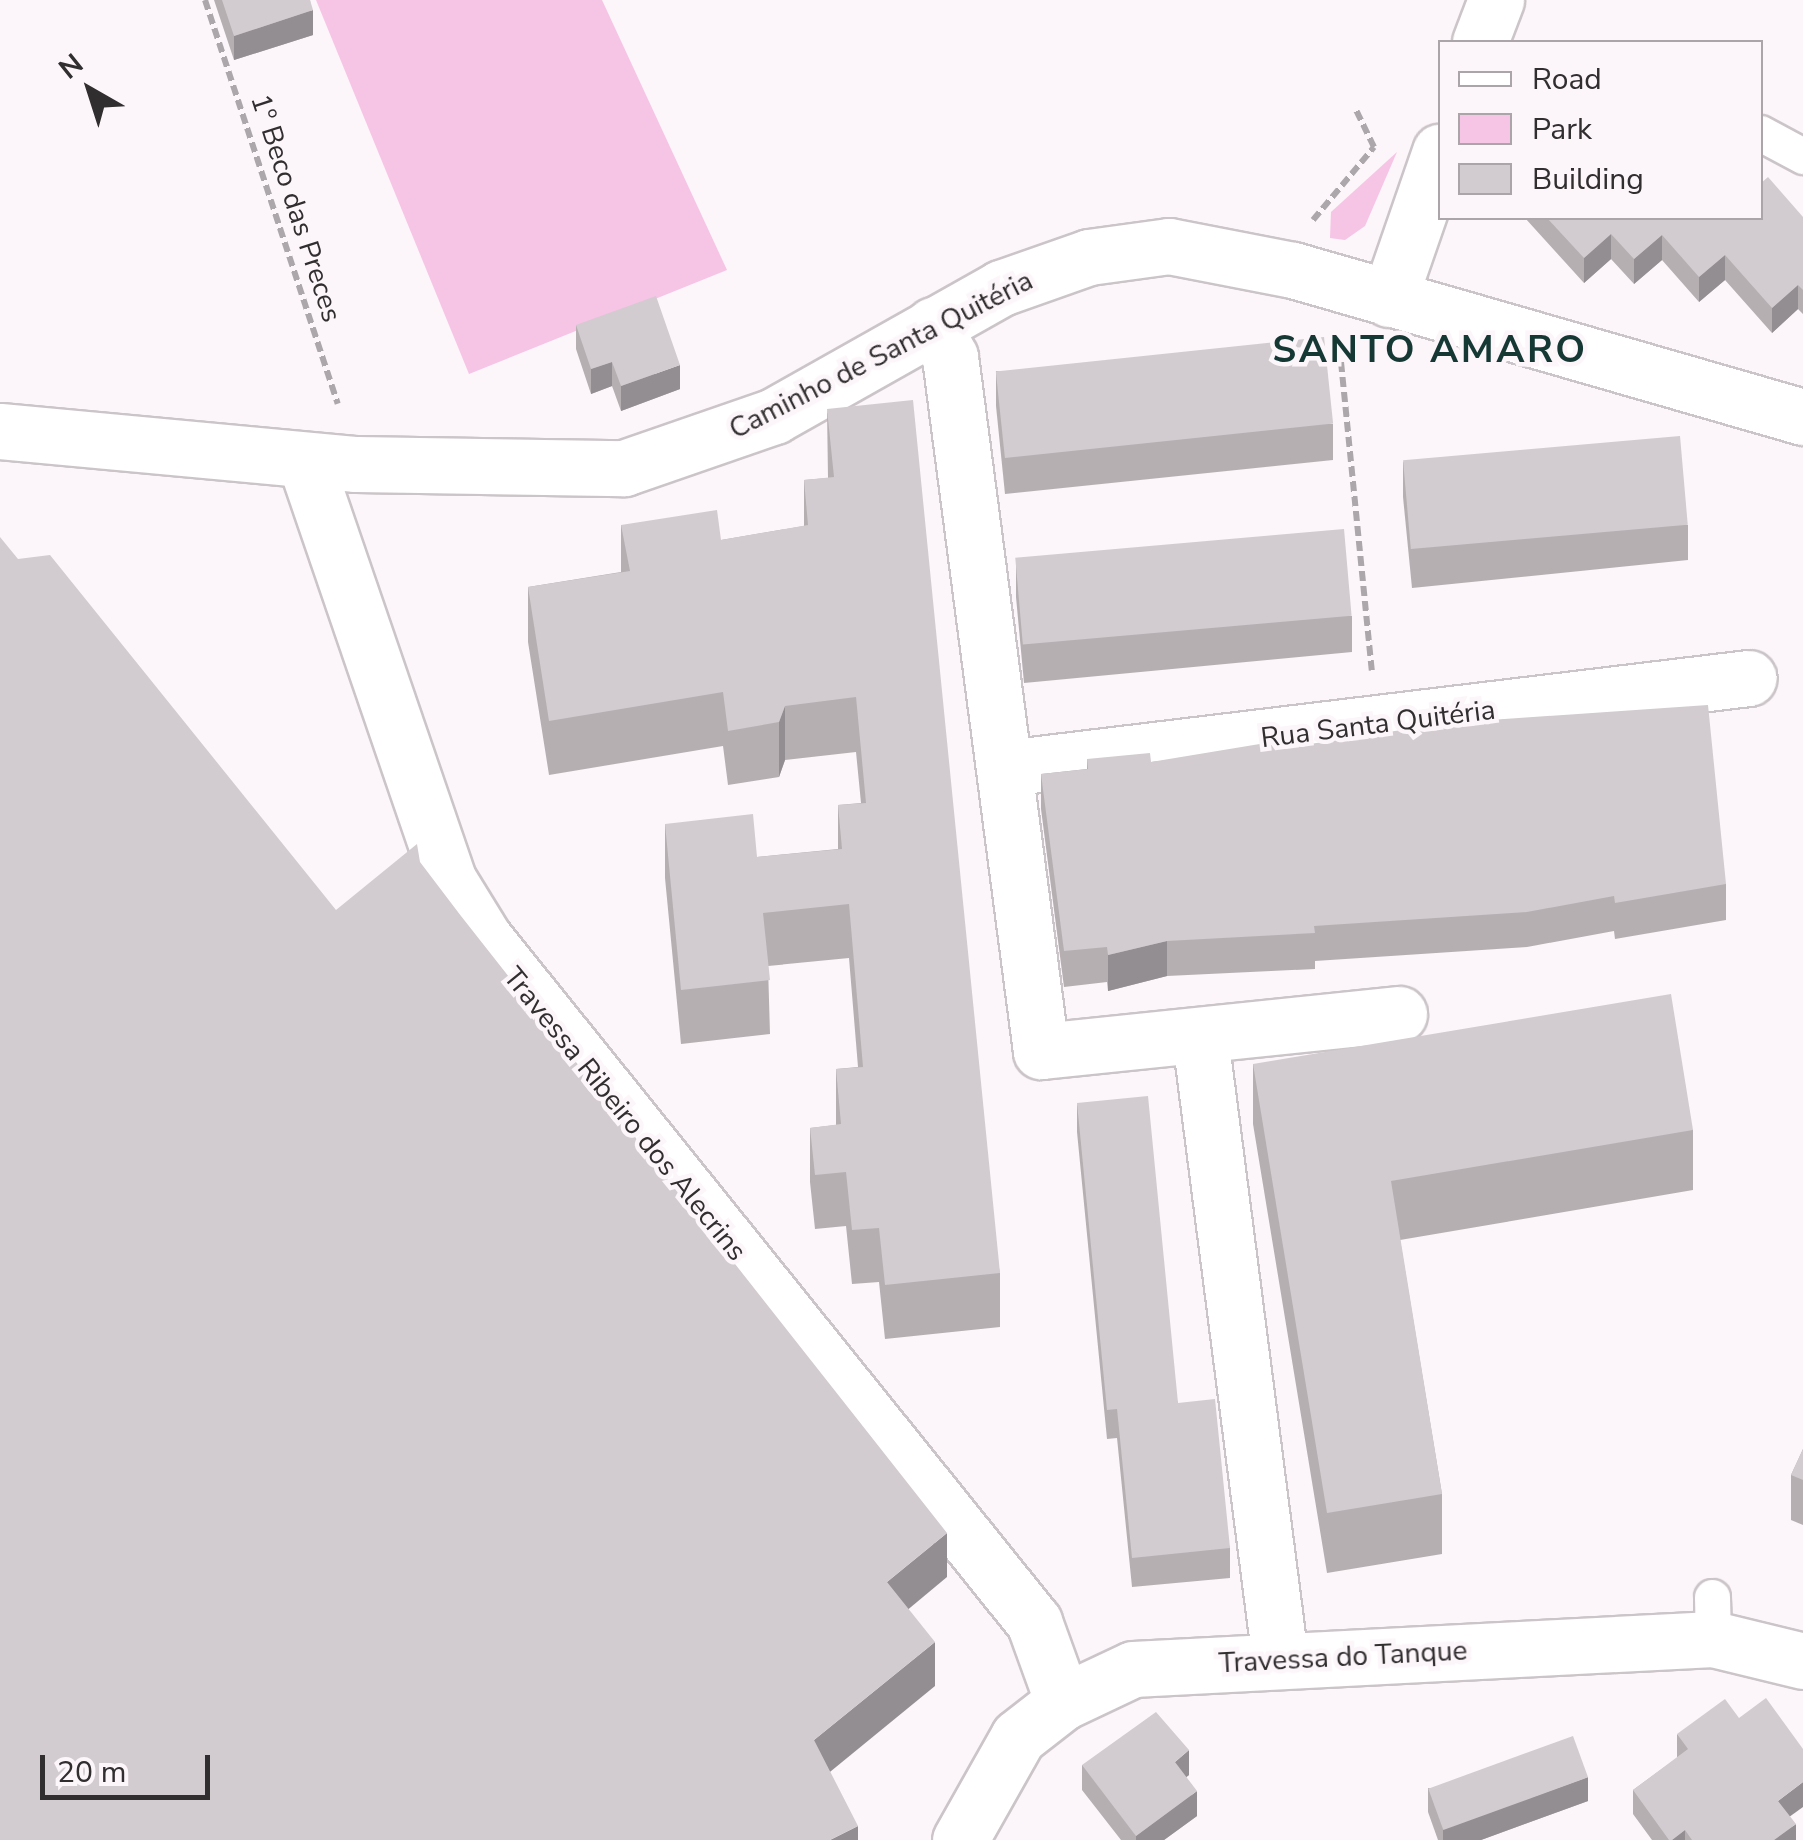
<!DOCTYPE html>
<html>
<head>
<meta charset="utf-8">
<style>
	body { margin:0 }
	#map { position:relative; width:1803px; height:1840px; overflow:hidden; background:#fcf5f9; font-family:"Nunito Sans",sans-serif }
	div>[style] { position:absolute }
	[style*='--x'] { left:calc(var(--x)*1px); top:calc(var(--y)*1px); width:calc(var(--w)*1px); rotate:calc(var(--a)*1deg) }
	.green>* { inset:0; background:#f6c4e5 }
	.path>* { height:6px; margin-top:-3px; transform-origin:0; background:repeating-linear-gradient(90deg,#aca7aa 0 10px,transparent 0 15px) }
	.roads { filter:drop-shadow(2px 0 #cbc4c8) drop-shadow(-2px 0 #cbc4c8) drop-shadow(0 2px #cbc4c8) drop-shadow(0 -2px #cbc4c8) }
	.lane>* { height:35px; margin:-17.5px; padding:0 17.5px; transform-origin:17.5px; border-radius:17.5px; background:#fff }
	.street>* { height:55px; margin:-27.5px; padding:0 27.5px; transform-origin:27.5px; border-radius:27.5px; background:#fff }
	.secondary>* { height:55px; margin:-27.5px; padding:0 27.5px; transform-origin:27.5px; border-radius:27.5px; background:#fff }
	.wall>* { inset:0; background:#b5afb2 }
	.shaded-wall>* { inset:0; background:#938e91 }
	.building>* { inset:0; background:#d2cbcf; transform-origin:0 0 }
	span { translate:-50% -50%; white-space:nowrap; text-align:center; line-height:1.15; -webkit-text-stroke:9px #fcf5f9; paint-order:stroke }
	.street-label { font-size:28px; color:#312e30 }
	.district-label { font-size:38px; color:#153835; font-weight:700; letter-spacing:2.5px }
	.legend { position:absolute; left:1438px; top:40px; width:325px; height:180px; box-sizing:border-box; background:#fcf5f9; border:2px solid #aba5a9; margin:0; padding:12px 18px; list-style:none; font-size:30px; color:#312e30 }
	.legend li { display:flex; align-items:center; gap:20px; height:50px }
	.legend b { width:50px; border:2px solid #aba5a9 }
	.north { position:absolute; left:40px; top:40px; width:100px; height:100px; -webkit-text-stroke:8px #fcf5f9; paint-order:stroke; rotate:321deg; font-size:28px; font-weight:700; line-height:40px; text-align:center; color:#312e30 }
	.north::after { content:''; display:block; margin:auto; width:35px; height:45px; background:#312e30; clip-path:polygon(50% 0,100% 100%,50% 72%,0 100%) }
	.scale { position:absolute; left:40px; top:1755px; width:170px; height:45px; box-sizing:border-box; border:5px solid #312e30; border-top:0; padding-left:12px; font-size:30px; line-height:35px; white-space:nowrap; color:#312e30; -webkit-text-stroke:8px #fcf5f9; paint-order:stroke }
</style>
</head>
<body>
<div id="map">
	<div class="green">
		<i style="clip-path:polygon(316px 0,602px 0,727px 270px,469px 374px)"></i>
		<i style="clip-path:polygon(1397px 152px,1365px 226px,1345px 240px,1330px 238px,1331px 212px)"></i>
	</div>
	<div class="path">
		<i style="--x:205;--y:0;--w:425;--a:71.8"></i>
		<i style="--x:1313;--y:220;--w:95;--a:-50.1"></i>
		<i style="--x:1374;--y:147;--w:41;--a:-115.9"></i>
		<i style="--x:1341;--y:362;--w:310;--a:84.3"></i>
	</div>
	<div class="roads">
		<div class="lane">
			<i style="--x:1760;--y:133;--w:49;--a:28.1"></i>
			<i style="--x:1712;--y:1597;--w:42;--a:88.6"></i>
		</div>
		<div class="street">
			<i style="--x:1480;--y:42;--w:45;--a:-69.1"></i>
			<i style="--x:1389;--y:299;--w:156;--a:-70.9"></i>
			<i style="--x:933;--y:325;--w:36;--a:62"></i>
			<i style="--x:950;--y:357;--w:700;--a:82.53"></i>
			<i style="--x:1041;--y:1051;--w:360;--a:-5.9"></i>
			<i style="--x:305;--y:461;--w:444;--a:71.1"></i>
			<i style="--x:449;--y:881;--w:67;--a:58.4"></i>
			<i style="--x:484;--y:938;--w:878;--a:51.2"></i>
			<i style="--x:1034;--y:1622;--w:85;--a:70.1"></i>
			<i style="--x:1006;--y:768;--w:748;--a:-6.91"></i>
			<i style="--x:1200;--y:1038;--w:626;--a:82.66"></i>
		</div>
		<div class="secondary">
			<i style="--x:0;--y:431;--w:358;--a:5.3"></i>
			<i style="--x:356;--y:464;--w:268;--a:0.9"></i>
			<i style="--x:624;--y:468;--w:159;--a:-19.1"></i>
			<i style="--x:774;--y:416;--w:261;--a:-29.4"></i>
			<i style="--x:1001;--y:288;--w:93;--a:-19.4"></i>
			<i style="--x:1089;--y:257;--w:81;--a:-7.8"></i>
			<i style="--x:1169;--y:246;--w:126;--a:11"></i>
			<i style="--x:1293;--y:270;--w:531;--a:16.08"></i>
			<i style="--x:960;--y:1840;--w:118;--a:-60.6"></i>
			<i style="--x:1018;--y:1737;--w:57;--a:-37.9"></i>
			<i style="--x:1063;--y:1702;--w:77;--a:-25.2"></i>
			<i style="--x:1133;--y:1669;--w:581;--a:-2.96"></i>
			<i style="--x:1713;--y:1639;--w:93;--a:13.7"></i>
		</div>
	</div>
	<div class="wall">
		<i style="clip-path:polygon(214px 0,310px 0,313px 35px,234px 60px)"></i>
		<i style="clip-path:polygon(1803px 217px,1803px 314px,1798px 309px,1772px 333px,1725px 280px,1699px 302px,1662px 260px,1634px 284px,1611px 259px,1584px 283px,1525px 218px)"></i>
		<i style="clip-path:polygon(576px 325px,680px 389px,621px 411px,612px 386px,591px 394px,576px 349px)"></i>
		<i style="clip-path:polygon(996px 371px,1333px 424px,1333px 460px,1005px 494px,996px 406px)"></i>
		<i style="clip-path:polygon(827px 409px,1000px 1273px,1000px 1327px,885px 1339px,879px 1282px,852px 1284px,846px 1226px,815px 1229px,810px 1182px,810px 1128px,836px 1125px,836px 1069px,858px 1067px,849px 958px,768px 966px,770px 1034px,681px 1044px,665px 878px,665px 824px,757px 857px,838px 849px,838px 805px,861px 803px,856px 752px,785px 760px,779px 777px,728px 785px,723px 746px,549px 775px,528px 642px,528px 587px,621px 572px,621px 525px,721px 540px,804px 526px,804px 480px,828px 478px)"></i>
		<i style="clip-path:polygon(1403px 462px,1688px 525px,1688px 560px,1412px 588px,1403px 497px)"></i>
		<i style="clip-path:polygon(1016px 561px,1352px 616px,1352px 652px,1024px 683px,1016px 597px)"></i>
		<i style="clip-path:polygon(1297px 746px,1726px 884px,1726px 920px,1615px 939px,1614px 931px,1527px 947px,1315px 961px,1315px 969px,1167px 976px,1108px 991px,1107px 982px,1064px 987px,1041px 809px,1041px 774px,1087px 769px,1087px 759px,1151px 762px)"></i>
		<i style="clip-path:polygon(1253px 1064px,1693px 1130px,1693px 1190px,1400px 1240px,1442px 1494px,1442px 1554px,1327px 1573px,1253px 1124px)"></i>
		<i style="clip-path:polygon(1077px 1103px,1178px 1403px,1230px 1548px,1230px 1578px,1132px 1587px,1117px 1438px,1107px 1439px,1077px 1132px)"></i>
		<i style="clip-path:polygon(1803px 1449px,1803px 1525px,1791px 1520px,1791px 1475px)"></i>
		<i style="clip-path:polygon(1677px 1734px,1790px 1817px,1796px 1840px,1652px 1840px,1633px 1814px,1633px 1790px,1677px 1758px)"></i>
		<i style="clip-path:polygon(1082px 1765px,1189px 1775px,1186px 1777px,1197px 1816px,1164px 1840px,1121px 1840px,1082px 1790px)"></i>
		<i style="clip-path:polygon(1428px 1788px,1588px 1801px,1481px 1840px,1438px 1840px,1428px 1812px)"></i>
	</div>
	<div class="shaded-wall">
		<i style="clip-path:polygon(313px 10px,313px 35px,234px 60px,234px 36px)"></i>
		<i style="clip-path:polygon(1611px 234px,1611px 259px,1584px 283px,1584px 258px)"></i>
		<i style="clip-path:polygon(1662px 235px,1662px 260px,1634px 284px,1634px 259px)"></i>
		<i style="clip-path:polygon(1725px 255px,1725px 280px,1699px 302px,1699px 277px)"></i>
		<i style="clip-path:polygon(1798px 285px,1798px 309px,1772px 333px,1772px 308px)"></i>
		<i style="clip-path:polygon(612px 362px,612px 386px,591px 394px,591px 369px)"></i>
		<i style="clip-path:polygon(680px 365px,680px 389px,621px 411px,621px 386px)"></i>
		<i style="clip-path:polygon(785px 706px,785px 760px,779px 777px,779px 722px)"></i>
		<i style="clip-path:polygon(1167px 941px,1167px 976px,1108px 991px,1108px 955px)"></i>
		<i style="clip-path:polygon(947px 1533px,947px 1577px,887px 1627px,887px 1582px)"></i>
		<i style="clip-path:polygon(935px 1642px,935px 1686px,814px 1785px,814px 1740px)"></i>
		<i style="clip-path:polygon(1189px 1750px,1189px 1775px,1175px 1786px,1175px 1762px)"></i>
		<i style="clip-path:polygon(1588px 1777px,1588px 1801px,1481px 1840px,1443px 1840px,1443px 1829px)"></i>
		<i style="clip-path:polygon(1803px 1782px,1803px 1807px,1778px 1825px,1778px 1801px)"></i>
		<i style="clip-path:polygon(1197px 1791px,1197px 1816px,1164px 1840px,1136px 1840px,1136px 1836px)"></i>
		<i style="clip-path:polygon(1796px 1824px,1796px 1840px,1774px 1840px)"></i>
		<i style="clip-path:polygon(858px 1826px,858px 1840px,830px 1840px)"></i>
		<i style="clip-path:polygon(1685px 1830px,1685px 1840px,1672px 1840px)"></i>
	</div>
	<div class="building">
		<i style="clip-path:polygon(222px 0,310px 0,313px 10px,234px 36px)"></i>
		<i style="clip-path:polygon(1768px 177px,1803px 217px,1803px 290px,1798px 285px,1772px 308px,1725px 255px,1699px 277px,1662px 235px,1634px 259px,1611px 234px,1584px 258px,1547px 218px,1760px 218px,1760px 184px)"></i>
		<i style="clip-path:polygon(656px 296px,680px 365px,621px 386px,612px 362px,591px 369px,576px 325px)"></i>
		<i style="left:1324px;top:337px;width:87px;height:330px;rotate:84deg"></i>
		<i style="clip-path:polygon(913px 400px,1000px 1273px,885px 1285px,879px 1228px,852px 1230px,846px 1172px,815px 1175px,810px 1128px,841px 1124px,836px 1069px,863px 1067px,849px 904px,763px 913px,770px 980px,681px 990px,665px 824px,753px 814px,757px 857px,842px 849px,838px 805px,866px 803px,856px 697px,785px 706px,779px 722px,728px 731px,723px 692px,549px 721px,528px 587px,630px 571px,621px 525px,717px 510px,721px 540px,808px 525px,804px 480px,834px 477px,827px 409px)"></i>
		<i style="left:1680px;top:436px;width:89px;height:278px;rotate:85deg"></i>
		<i style="left:1344px;top:529px;width:87px;height:330px;rotate:85deg"></i>
		<i style="clip-path:polygon(0 537px,18px 559px,50px 555px,336px 910px,417px 844px,420px 862px,461px 916px,947px 1533px,887px 1582px,935px 1642px,814px 1740px,858px 1826px,830px 1840px,0 1840px)"></i>
		<i style="clip-path:polygon(1708px 705px,1726px 884px,1615px 903px,1614px 896px,1527px 912px,1314px 926px,1315px 933px,1167px 941px,1108px 955px,1107px 947px,1064px 951px,1041px 774px,1088px 769px,1087px 759px,1150px 753px,1151px 762px,1296px 738px,1297px 746px,1447px 723px)"></i>
		<i style="clip-path:polygon(1671px 994px,1693px 1130px,1391px 1181px,1442px 1494px,1327px 1513px,1253px 1064px)"></i>
		<i style="clip-path:polygon(1148px 1096px,1178px 1403px,1215px 1399px,1230px 1548px,1132px 1558px,1117px 1409px,1107px 1410px,1077px 1103px)"></i>
		<i style="clip-path:polygon(1803px 1449px,1803px 1480px,1791px 1475px)"></i>
		<i style="clip-path:polygon(1766px 1698px,1803px 1749px,1803px 1782px,1778px 1801px,1796px 1824px,1774px 1840px,1692px 1840px,1685px 1830px,1672px 1840px,1669px 1840px,1633px 1790px,1688px 1749px,1677px 1734px,1725px 1699px,1739px 1718px)"></i>
		<i style="clip-path:polygon(1156px 1712px,1189px 1750px,1175px 1762px,1197px 1791px,1136px 1836px,1082px 1765px)"></i>
		<i style="left:1573px;top:1736px;width:44px;height:154px;rotate:70deg"></i>
	</div>
	<div class="street-label">
		<span style="left:296px;top:208px;rotate:72deg">1º Beco das Preces</span>
		<span style="left:881px;top:355px;rotate:-27deg">Caminho de Santa Quitéria</span>
		<span style="left:1378px;top:724px;rotate:-7deg">Rua Santa Quitéria</span>
		<span style="left:625px;top:1114px;rotate:51deg">Travessa Ribeiro dos Alecrins</span>
		<span style="left:1343px;top:1657px;rotate:-3deg">Travessa do Tanque</span>
	</div>
	<div class="district-label">
		<span style="left:1430px;top:350px">SANTO AMARO</span>
	</div>
	<ul class="legend">
	<li><b style="height:12px;background:#fff"></b>Road</li>
	<li><b style="height:28px;background:#f6c4e5"></b>Park</li>
	<li><b style="height:28px;background:#d2cbcf"></b>Building</li>
	</ul>
	<div class="north">N</div>
	<div class="scale">20 m</div>
</div>
</body>
</html>
